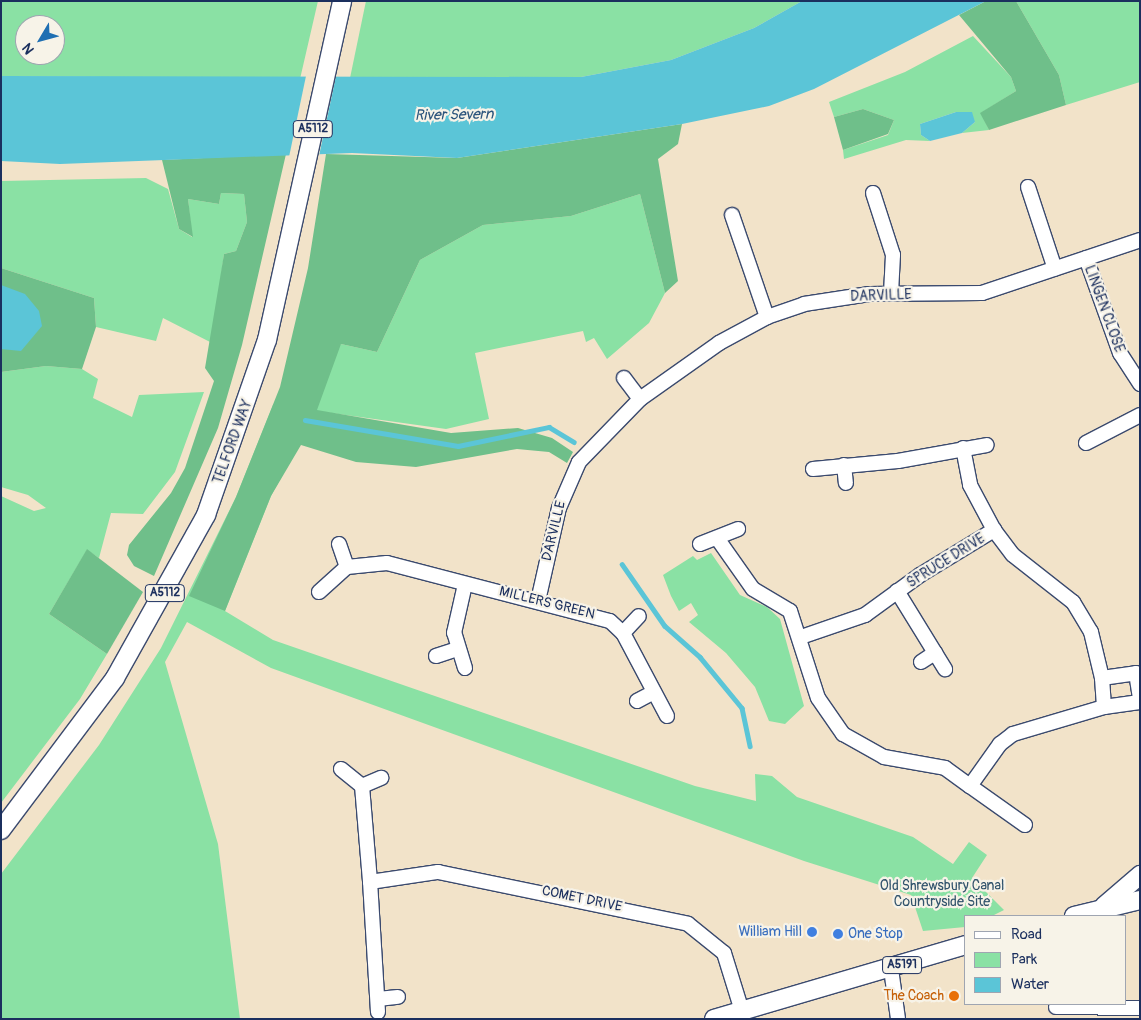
<!DOCTYPE html>
<html>
<head>
<meta charset="utf-8">
<style>
	body { margin:0 }
	#map { position:relative; width:1141px; height:1020px; overflow:hidden; background:#f2e3c9; font-family:Pangolin,sans-serif }
	div>[style] { position:absolute }
	[style*='--x'] { left:calc(var(--x)*1px); top:calc(var(--y)*1px); width:calc(var(--w)*1px); rotate:calc(var(--a)*1deg) }
	.green>* { inset:0; background:#8ae1a4 }
	.forest>* { inset:0; background:#6fbf8a }
	.water>* { inset:0; background:#5bc5d7 }
	.pier>* { inset:0; background:#f2e3c9 }
	.stream>* { height:4.5px; margin:-2.25px; padding:0 2.25px; transform-origin:2.25px; border-radius:2.25px; background:#5bc5d7 }
	.roads { filter:drop-shadow(1px 0 #3b4a6e) drop-shadow(-1px 0 #3b4a6e) drop-shadow(0 1px #3b4a6e) drop-shadow(0 -1px #3b4a6e) }
	.minor>* { height:14px; margin:-7px; padding:0 7px; transform-origin:7px; border-radius:7px; background:#fff }
	.major>* { height:18px; margin:-9px; padding:0 9px; transform-origin:9px; border-radius:9px; background:#fff }
	.dots>* { width:14px; height:14px; translate:-50% -50%; box-sizing:border-box; border:2px solid #f7f3e8; border-radius:50% }
	span { translate:-50% -50%; white-space:nowrap; text-align:center; line-height:1.15; -webkit-text-stroke:4.5px #f7f3e8; paint-order:stroke }
	.shield-label span { padding:1px 4px; background:#f7f3e8; border:1px solid; border-radius:4px; -webkit-text-stroke-width:0 }
	.shield-label { font-size:12px; color:#1b2f5e; font-weight:700 }
	.street-label { font-size:14px; color:#1b2f5e }
	.park-label { font-size:14px; color:#31536c }
	.shop-label { font-size:14px; color:#366cbe }
	.right { translate:-100% -50%; text-align:right }
	.left { translate:0 -50%; text-align:left }
	.food-label { font-size:14px; color:#c56008 }
	.water-label { font-size:15px; color:#2b547c; font-style:italic }
	.frame { position:absolute; inset:0; border:2px solid #1b2f5e; pointer-events:none }
	.legend { position:absolute; left:964px; top:915px; width:162px; height:90px; box-sizing:border-box; background:#f7f3e8; border:1px solid #9fa5b1; margin:0; padding:6px 9px; list-style:none; font-size:15px; color:#1b2f5e }
	.legend li { display:flex; align-items:center; gap:10px; height:25px }
	.legend b { width:25px; border:1px solid #9fa5b1 }
	.north { position:absolute; left:15px; top:15px; width:50px; height:50px; box-sizing:border-box; background:#f7f3e8; border:1px solid #9fa5b1; border-radius:50%; rotate:233deg; font-size:14px; font-weight:700; line-height:20px; text-align:center; color:#1b2f5e }
	.north::after { content:''; display:block; margin:auto; width:18px; height:22px; background:#1f6fb2; clip-path:polygon(50% 0,100% 100%,50% 72%,0 100%) }
</style>
</head>
<body>
<div id="map">
	<div class="green">
		<i style="clip-path:polygon(evenodd,1px 1px,318px 1px,300px 79px,1px 76px,1px 1px,25px 25px,55px 25px,55px 55px,25px 55px,25px 25px)"></i>
		<i style="clip-path:polygon(366px 1px,802px 1px,754px 28px,671px 60px,581px 77px,350px 78px)"></i>
		<i style="clip-path:polygon(1016px 1px,1140px 1px,1140px 82px,1066px 105px,1059px 75px)"></i>
		<i style="clip-path:polygon(973px 36px,1011px 77px,1016px 91px,981px 113px,989px 130px,962px 133px,975px 122px,956px 112px,920px 124px,921px 135px,930px 141px,906px 140px,844px 159px,843px 150px,888px 135px,894px 120px,863px 109px,834px 117px,829px 102px,905px 72px)"></i>
		<i style="clip-path:polygon(146px 178px,168px 189px,179px 229px,192px 237px,188px 199px,219px 204px,221px 193px,244px 194px,247px 222px,236px 251px,224px 254px,212px 343px,163px 318px,156px 341px,96px 327px,94px 298px,1px 268px,1px 181px)"></i>
		<i style="clip-path:polygon(640px 194px,665px 293px,649px 323px,607px 359px,594px 338px,586px 342px,583px 331px,475px 353px,489px 419px,446px 429px,317px 411px,271px 496px,225px 611px,273px 640px,695px 786px,756px 801px,755px 774px,772px 776px,797px 797px,913px 837px,953px 864px,969px 842px,987px 855px,972px 878px,1004px 910px,992px 916px,965px 916px,965px 927px,923px 931px,911px 895px,804px 861px,271px 668px,187px 622px,165px 662px,218px 844px,240px 1019px,1px 1019px,1px 874px,99px 745px,161px 648px,236px 497px,273px 405px,341px 344px,377px 352px,420px 260px,483px 225px,571px 216px)"></i>
		<i style="clip-path:polygon(46px 366px,82px 369px,98px 379px,93px 398px,132px 417px,139px 395px,204px 392px,175px 472px,143px 514px,111px 513px,99px 558px,87px 550px,49px 614px,107px 654px,80px 699px,1px 803px,1px 496px,34px 511px,46px 508px,28px 495px,1px 487px,1px 372px)"></i>
		<i style="clip-path:polygon(711px 553px,740px 595px,767px 607px,780px 619px,804px 706px,785px 724px,769px 721px,755px 687px,726px 653px,689px 622px,698px 615px,691px 603px,679px 611px,671px 596px,663px 575px,693px 556px,697px 560px)"></i>
	</div>
	<div class="forest">
		<i style="clip-path:polygon(986px 1px,1016px 1px,1059px 75px,1066px 105px,989px 130px,980px 113px,1016px 91px,1011px 77px,959px 15px)"></i>
		<i style="clip-path:polygon(863px 109px,894px 120px,888px 134px,843px 150px,834px 117px)"></i>
		<i style="clip-path:polygon(682px 124px,678px 144px,658px 159px,678px 281px,665px 293px,640px 194px,571px 216px,483px 225px,420px 260px,377px 352px,341px 344px,317px 410px,451px 433px,518px 428px,552px 438px,573px 452px,567px 463px,549px 452px,517px 449px,416px 467px,356px 462px,301px 445px,271px 496px,225px 611px,189px 596px,236px 497px,280px 387px,308px 268px,326px 154px,457px 158px)"></i>
		<i style="clip-path:polygon(286px 154px,242px 345px,218px 428px,154px 576px,134px 566px,127px 555px,129px 545px,171px 493px,185px 468px,214px 381px,205px 368px,224px 254px,236px 251px,247px 222px,244px 194px,221px 193px,219px 204px,188px 199px,193px 237px,179px 229px,162px 160px)"></i>
		<i style="clip-path:polygon(1px 268px,94px 298px,96px 327px,82px 369px,46px 366px,1px 372px)"></i>
		<i style="clip-path:polygon(87px 549px,143px 592px,107px 654px,49px 614px)"></i>
	</div>
	<div class="water">
		<i style="clip-path:polygon(802px 1px,986px 1px,814px 89px,769px 106px,682px 124px,457px 158px,352px 153px,60px 164px,1px 161px,1px 76px,581px 77px,671px 60px,754px 28px)"></i>
		<i style="clip-path:polygon(956px 112px,972px 112px,975px 122px,962px 133px,930px 141px,921px 135px,920px 124px)"></i>
		<i style="clip-path:polygon(1px 285px,25px 294px,39px 311px,42px 326px,21px 351px,1px 349px)"></i>
	</div>
	<div class="pier">
		<i style="clip-path:polygon(306px 76px,336px 76px,319px 156px,289px 157px)"></i>
	</div>
	<div class="stream">
		<i style="--x:305;--y:420;--w:155;--a:9.6"></i>
		<i style="--x:458;--y:446;--w:93;--a:-11.8"></i>
		<i style="--x:549;--y:427;--w:29;--a:31"></i>
		<i style="--x:622;--y:564;--w:75;--a:55.3"></i>
		<i style="--x:665;--y:626;--w:47;--a:41.5"></i>
		<i style="--x:700;--y:657;--w:66;--a:50.5"></i>
		<i style="--x:742;--y:708;--w:39;--a:78"></i>
	</div>
	<div class="roads">
		<div class="minor">
			<i style="--x:1028;--y:187;--w:86;--a:71.8"></i>
			<i style="--x:873;--y:193;--w:65;--a:72.1"></i>
			<i style="--x:893;--y:255;--w:39;--a:93"></i>
			<i style="--x:732;--y:215;--w:108;--a:71.1"></i>
			<i style="--x:1086;--y:258;--w:101;--a:70.3"></i>
			<i style="--x:1120;--y:353;--w:37;--a:57"></i>
			<i style="--x:624;--y:378;--w:26;--a:53"></i>
			<i style="--x:1086;--y:443;--w:61;--a:-27.4"></i>
			<i style="--x:963;--y:448;--w:38;--a:79"></i>
			<i style="--x:970;--y:485;--w:51;--a:61.9"></i>
			<i style="--x:994;--y:530;--w:31;--a:53"></i>
			<i style="--x:1013;--y:555;--w:76;--a:38.1"></i>
			<i style="--x:1073;--y:602;--w:35;--a:59"></i>
			<i style="--x:1091;--y:632;--w:47;--a:76.6"></i>
			<i style="--x:1102;--y:678;--w:34;--a:-8"></i>
			<i style="--x:1136;--y:673;--w:25;--a:81"></i>
			<i style="--x:844;--y:465;--w:18;--a:84"></i>
			<i style="--x:813;--y:469;--w:85;--a:-5.4"></i>
			<i style="--x:898;--y:461;--w:90;--a:-10.2"></i>
			<i style="--x:717;--y:538;--w:62;--a:54.8"></i>
			<i style="--x:753;--y:589;--w:43;--a:30.7"></i>
			<i style="--x:790;--y:611;--w:91;--a:72.2"></i>
			<i style="--x:818;--y:698;--w:44;--a:55.2"></i>
			<i style="--x:843;--y:734;--w:47;--a:29.3"></i>
			<i style="--x:884;--y:757;--w:62;--a:10.2"></i>
			<i style="--x:945;--y:768;--w:31;--a:36"></i>
			<i style="--x:339;--y:544;--w:24;--a:71"></i>
			<i style="--x:347;--y:567;--w:40;--a:-5.7"></i>
			<i style="--x:387;--y:563;--w:230;--a:14.6"></i>
			<i style="--x:610;--y:621;--w:18;--a:43"></i>
			<i style="--x:623;--y:633;--w:94;--a:62.1"></i>
			<i style="--x:700;--y:544;--w:41;--a:-21.5"></i>
			<i style="--x:897;--y:591;--w:92;--a:58.4"></i>
			<i style="--x:319;--y:592;--w:38;--a:-42"></i>
			<i style="--x:538;--y:601;--w:95;--a:-77.3"></i>
			<i style="--x:559;--y:508;--w:50;--a:-66.5"></i>
			<i style="--x:579;--y:462;--w:88;--a:-45.9"></i>
			<i style="--x:640;--y:399;--w:97;--a:-35.3"></i>
			<i style="--x:719;--y:343;--w:55;--a:-28.4"></i>
			<i style="--x:767;--y:317;--w:39;--a:-19"></i>
			<i style="--x:804;--y:304;--w:66;--a:-8.7"></i>
			<i style="--x:869;--y:294;--w:113;--a:-0.5"></i>
			<i style="--x:982;--y:293;--w:167;--a:-18.5"></i>
			<i style="--x:623;--y:633;--w:23;--a:-47"></i>
			<i style="--x:801;--y:637;--w:68;--a:-19"></i>
			<i style="--x:865;--y:615;--w:68;--a:-36"></i>
			<i style="--x:920;--y:575;--w:87;--a:-31.3"></i>
			<i style="--x:436;--y:656;--w:22;--a:-18"></i>
			<i style="--x:921;--y:662;--w:17;--a:-33"></i>
			<i style="--x:465;--y:668;--w:37;--a:-107"></i>
			<i style="--x:454;--y:633;--w:50;--a:-77.3"></i>
			<i style="--x:1102;--y:678;--w:29;--a:86"></i>
			<i style="--x:1104;--y:707;--w:36;--a:-8"></i>
			<i style="--x:637;--y:701;--w:19;--a:-28"></i>
			<i style="--x:341;--y:769;--w:27;--a:39"></i>
			<i style="--x:362;--y:786;--w:96;--a:85.2"></i>
			<i style="--x:362;--y:786;--w:21;--a:-23"></i>
			<i style="--x:1025;--y:825;--w:67;--a:-144.7"></i>
			<i style="--x:970;--y:786;--w:52;--a:-54.5"></i>
			<i style="--x:1000;--y:744;--w:16;--a:-38"></i>
			<i style="--x:1013;--y:734;--w:95;--a:-16.5"></i>
			<i style="--x:891;--y:969;--w:50;--a:82"></i>
			<i style="--x:378;--y:999;--w:20;--a:-6"></i>
			<i style="--x:1056;--y:1007;--w:84;--a:0.7"></i>
			<i style="--x:378;--y:1012;--w:130;--a:-93.5"></i>
			<i style="--x:370;--y:882;--w:69;--a:-8.4"></i>
			<i style="--x:438;--y:872;--w:255;--a:11.7"></i>
			<i style="--x:688;--y:924;--w:46;--a:38.9"></i>
			<i style="--x:724;--y:953;--w:61;--a:72.8"></i>
		</div>
		<div class="major">
			<i style="--x:1;--y:830;--w:190;--a:-53.1"></i>
			<i style="--x:115;--y:678;--w:187;--a:-60.8"></i>
			<i style="--x:206;--y:515;--w:185;--a:-70.8"></i>
			<i style="--x:267;--y:340;--w:347;--a:-77.5"></i>
			<i style="--x:1104;--y:906;--w:48;--a:-40.7"></i>
			<i style="--x:1074;--y:916;--w:68;--a:-13.6"></i>
			<i style="--x:714;--y:1019;--w:262;--a:-16.4"></i>
		</div>
	</div>
	<div class="dots">
		<i style="left:812px;top:932px;background:#3f7fe0"></i>
		<i style="left:838px;top:934px;background:#3f7fe0"></i>
		<i style="left:954px;top:996px;background:#e8710a"></i>
	</div>
	<div class="shield-label">
		<span style="left:313px;top:129px">A5112</span>
		<span style="left:165px;top:593px">A5112</span>
		<span style="left:902px;top:965px">A5191</span>
	</div>
	<div class="street-label">
		<span style="left:881px;top:296px;rotate:-2deg">DARVILLE</span>
		<span style="left:1104px;top:309px;rotate:70deg">LINGEN CLOSE</span>
		<span style="left:233px;top:442px;rotate:-70deg">TELFORD WAY</span>
		<span style="left:554px;top:531px;rotate:-76deg">DARVILLE</span>
		<span style="left:946px;top:561px;rotate:-32deg">SPRUCE DRIVE</span>
		<span style="left:547px;top:603px;rotate:14deg">MILLERS GREEN</span>
		<span style="left:582px;top:899px;rotate:12deg">COMET DRIVE</span>
	</div>
	<div class="park-label">
		<span style="left:942px;top:894px">Old Shrewsbury Canal<br>Countryside Site</span>
	</div>
	<div class="shop-label">
		<span class="right" style="left:802px;top:932px">William Hill</span>
		<span class="left" style="left:848px;top:934px">One Stop</span>
	</div>
	<div class="food-label">
		<span class="right" style="left:944px;top:996px">The Coach</span>
	</div>
	<div class="water-label">
		<span style="left:454px;top:115px;rotate:-1deg">River Severn</span>
	</div>
	<div class="frame"></div>
	<ul class="legend">
	<li><b style="height:6px;background:#fff"></b>Road</li>
	<li><b style="height:14px;background:#8ae1a4"></b>Park</li>
	<li><b style="height:14px;background:#5bc5d7"></b>Water</li>
	</ul>
	<div class="north">N</div>
</div>
</body>
</html>
